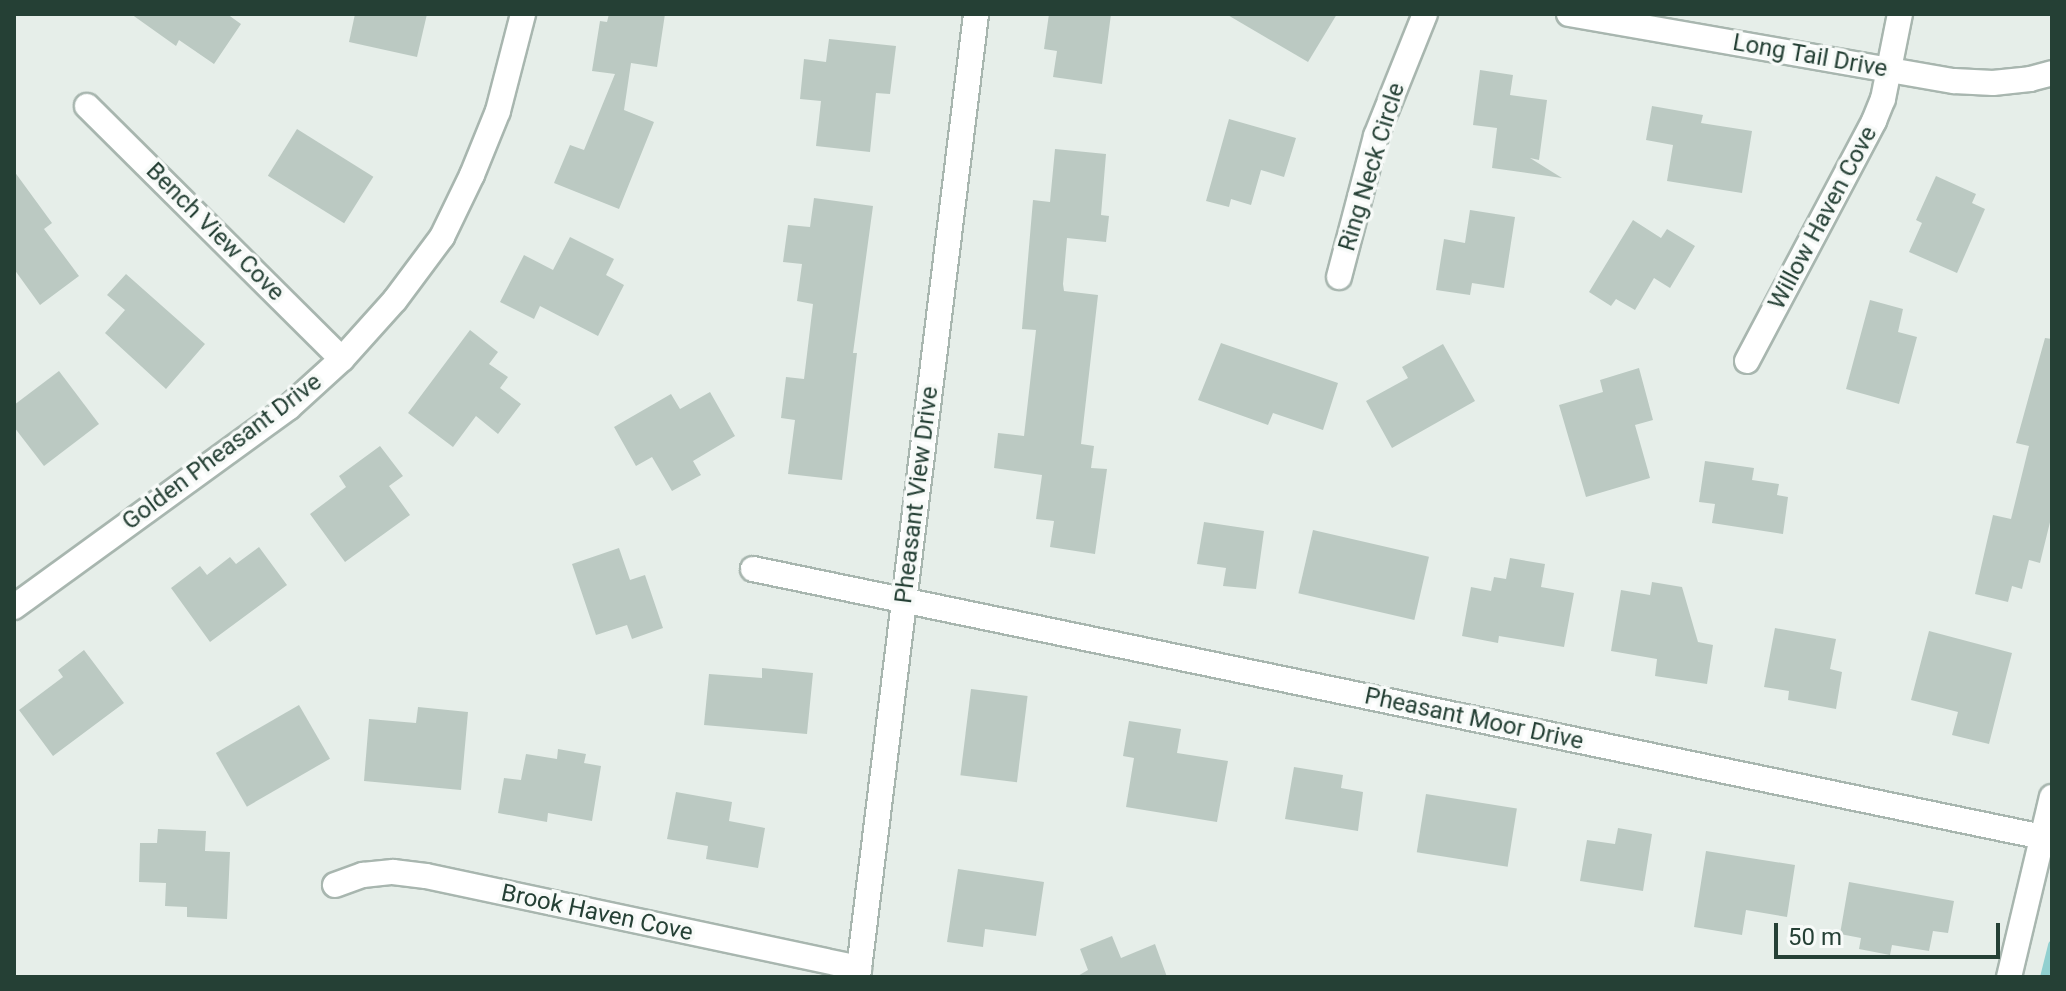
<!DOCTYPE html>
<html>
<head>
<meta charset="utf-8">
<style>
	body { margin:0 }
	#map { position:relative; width:2066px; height:991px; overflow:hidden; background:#e6eee9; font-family:Roboto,sans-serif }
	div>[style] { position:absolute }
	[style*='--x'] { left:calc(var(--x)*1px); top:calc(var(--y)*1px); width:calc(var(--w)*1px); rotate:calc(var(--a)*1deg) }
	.stream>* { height:9px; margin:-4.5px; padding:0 4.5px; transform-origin:4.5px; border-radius:4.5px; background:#91d0d0 }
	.building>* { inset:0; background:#bbc9c2; transform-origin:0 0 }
	.roads { filter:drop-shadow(2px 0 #a8b6af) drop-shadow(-2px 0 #a8b6af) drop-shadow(0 2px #a8b6af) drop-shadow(0 -2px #a8b6af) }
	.street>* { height:24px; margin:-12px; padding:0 12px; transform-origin:12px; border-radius:12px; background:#fff }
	span { translate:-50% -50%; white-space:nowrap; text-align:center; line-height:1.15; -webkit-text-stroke:7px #f7faf8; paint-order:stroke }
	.street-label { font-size:24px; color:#254035 }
	.frame { position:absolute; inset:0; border:16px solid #254035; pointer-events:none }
	.scale { position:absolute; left:1774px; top:923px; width:226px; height:36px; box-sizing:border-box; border:4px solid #254035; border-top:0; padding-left:10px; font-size:24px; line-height:28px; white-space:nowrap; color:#254035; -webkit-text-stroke:6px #f7faf8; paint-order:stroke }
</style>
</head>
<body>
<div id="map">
	<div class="stream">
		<i style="--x:2044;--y:977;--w:34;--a:-76"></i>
	</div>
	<div class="building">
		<i style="clip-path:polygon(131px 14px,227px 14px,241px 24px,214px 64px,179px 40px,176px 46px)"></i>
		<i style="clip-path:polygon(355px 14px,427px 14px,417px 57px,349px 42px)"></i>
		<i style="clip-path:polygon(609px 14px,665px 14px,657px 67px,631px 63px,624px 110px,654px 122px,619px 209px,554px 183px,570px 145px,584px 150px,615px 74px,592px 71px,600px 21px,607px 22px)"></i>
		<i style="clip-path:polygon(1049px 14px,1111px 14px,1102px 84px,1053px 77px,1057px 51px,1044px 49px)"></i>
		<i style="clip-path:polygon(1226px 14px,1337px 14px,1308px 62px)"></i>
		<i style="clip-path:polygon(829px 39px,896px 46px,890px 94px,876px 93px,870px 152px,816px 146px,821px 101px,800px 99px,804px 59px,826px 62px)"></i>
		<i style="clip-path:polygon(1480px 70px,1513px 75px,1510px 95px,1547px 100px,1539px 160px,1530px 158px,1562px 178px,1492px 168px,1497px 128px,1473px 125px)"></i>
		<i style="clip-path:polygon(1652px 106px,1703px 115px,1701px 123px,1752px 131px,1742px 193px,1667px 181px,1673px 145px,1646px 140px)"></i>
		<i style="clip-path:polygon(1229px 119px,1296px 138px,1284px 177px,1261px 170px,1251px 205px,1231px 199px,1229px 207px,1206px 201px)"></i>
		<i style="left:297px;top:129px;width:90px;height:55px;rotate:32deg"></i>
		<i style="clip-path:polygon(1055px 149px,1106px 154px,1101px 215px,1109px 216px,1106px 242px,1067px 238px,1063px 284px,1064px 291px,1098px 295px,1081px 444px,1094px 446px,1091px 468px,1107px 469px,1095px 554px,1050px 547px,1054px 521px,1036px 519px,1042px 475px,994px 468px,998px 433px,1024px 436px,1036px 330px,1022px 329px,1033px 200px,1050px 202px)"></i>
		<i style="clip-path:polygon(14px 171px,52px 223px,44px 229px,79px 276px,40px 305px,14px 269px)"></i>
		<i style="clip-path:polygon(1936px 176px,1976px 194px,1972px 203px,1985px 209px,1957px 273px,1909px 252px,1922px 223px,1916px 220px)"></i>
		<i style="clip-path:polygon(814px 198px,873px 206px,853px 353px,857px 353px,842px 480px,788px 474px,795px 420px,781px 418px,786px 377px,804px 379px,813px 304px,797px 301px,802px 264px,783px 262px,788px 225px,810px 227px)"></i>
		<i style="clip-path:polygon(1470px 210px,1515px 217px,1504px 288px,1472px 283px,1470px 295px,1436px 290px,1444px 239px,1465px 243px)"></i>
		<i style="clip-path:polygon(1633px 220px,1661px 238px,1667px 229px,1695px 246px,1670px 288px,1654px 278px,1635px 310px,1616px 299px,1611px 306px,1589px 292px)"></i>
		<i style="clip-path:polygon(570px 237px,614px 259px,606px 275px,624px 285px,598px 336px,540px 306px,534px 319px,500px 302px,524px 255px,553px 270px)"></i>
		<i style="clip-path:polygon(126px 274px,205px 344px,166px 389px,105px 333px,125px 310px,107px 295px)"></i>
		<i style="clip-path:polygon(1870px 300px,1903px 309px,1898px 332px,1917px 337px,1899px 404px,1846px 389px)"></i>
		<i style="clip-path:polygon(470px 330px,498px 352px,489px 364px,508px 377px,500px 388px,521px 404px,498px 434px,476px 416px,453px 447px,408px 413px)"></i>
		<i style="clip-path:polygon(2045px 338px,2052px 339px,2052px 514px,2040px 563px,2029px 560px,2022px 589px,2012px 586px,2008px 602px,1975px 594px,1993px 515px,2011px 519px,2029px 446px,2016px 443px)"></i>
		<i style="clip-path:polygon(1221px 343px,1338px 383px,1323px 430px,1273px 413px,1268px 425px,1198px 400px)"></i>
		<i style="clip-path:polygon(1443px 344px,1475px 401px,1392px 448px,1366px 401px,1408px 378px,1402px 367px)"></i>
		<i style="clip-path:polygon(1639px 368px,1653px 420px,1635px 425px,1650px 478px,1586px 497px,1559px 405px,1603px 392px,1600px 380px)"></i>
		<i style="clip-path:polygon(59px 371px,99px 424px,44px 466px,14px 427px,14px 405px)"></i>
		<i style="clip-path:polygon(710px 392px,735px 436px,693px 461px,701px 475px,672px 491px,652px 457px,636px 466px,614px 427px,671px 394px,680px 409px)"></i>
		<i style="clip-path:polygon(380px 446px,403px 476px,389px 486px,410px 515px,345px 562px,310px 514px,346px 487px,339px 476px)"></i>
		<i style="clip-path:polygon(1705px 461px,1754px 468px,1752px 480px,1779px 484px,1777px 495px,1788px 497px,1783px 534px,1712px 523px,1715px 504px,1699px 502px)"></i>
		<i style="clip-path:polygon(1204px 522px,1264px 531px,1256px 589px,1223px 586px,1226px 568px,1197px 564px)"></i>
		<i style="left:1313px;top:530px;width:119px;height:65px;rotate:13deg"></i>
		<i style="clip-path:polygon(259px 547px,287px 585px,210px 642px,171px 588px,200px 566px,207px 575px,230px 557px,236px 564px)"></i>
		<i style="clip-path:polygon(619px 548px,630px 580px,645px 575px,663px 628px,632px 639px,627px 625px,596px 635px,572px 564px)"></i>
		<i style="clip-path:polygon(1510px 558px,1545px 564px,1541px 587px,1574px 593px,1564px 647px,1499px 636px,1498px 643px,1462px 636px,1471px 587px,1491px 591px,1494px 577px,1506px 579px)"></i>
		<i style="clip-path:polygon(1652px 582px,1682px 587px,1698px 642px,1713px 645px,1707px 684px,1655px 676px,1657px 659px,1611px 651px,1621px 590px,1650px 595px)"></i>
		<i style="clip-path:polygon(1775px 628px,1836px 639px,1830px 669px,1842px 672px,1836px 709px,1788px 700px,1789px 691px,1764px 687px)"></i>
		<i style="clip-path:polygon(1929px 631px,2012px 653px,1989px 744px,1952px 735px,1958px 712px,1911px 700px)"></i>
		<i style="clip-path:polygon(84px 650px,124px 703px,53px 756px,19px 710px,63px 677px,58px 670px)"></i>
		<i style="clip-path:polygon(762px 668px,813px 673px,807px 734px,704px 725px,709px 674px,762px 678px)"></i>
		<i style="left:971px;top:689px;width:57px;height:87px;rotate:7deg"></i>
		<i style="left:299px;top:705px;width:62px;height:96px;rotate:60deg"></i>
		<i style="clip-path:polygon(418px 707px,468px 712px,461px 790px,364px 781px,369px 719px,416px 723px)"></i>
		<i style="clip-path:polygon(1129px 721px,1181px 729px,1177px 753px,1228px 761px,1217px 822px,1126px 807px,1134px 758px,1123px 756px)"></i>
		<i style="clip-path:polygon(558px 749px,586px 754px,584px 763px,601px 766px,592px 821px,548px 813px,547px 822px,498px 813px,504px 778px,521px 780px,526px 754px,557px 759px)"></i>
		<i style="clip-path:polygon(1294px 767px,1343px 775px,1341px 788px,1363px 792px,1358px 831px,1285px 819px)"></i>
		<i style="clip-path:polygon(676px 792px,732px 802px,729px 821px,765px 828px,758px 868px,706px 859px,708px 846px,667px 839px)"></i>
		<i style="left:1426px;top:794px;width:92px;height:59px;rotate:9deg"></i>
		<i style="clip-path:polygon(1618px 828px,1652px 834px,1643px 891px,1580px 881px,1587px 840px,1615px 844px)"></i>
		<i style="clip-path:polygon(158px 829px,206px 831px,205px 851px,230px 852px,227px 919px,187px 917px,187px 907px,165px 906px,166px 883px,139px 882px,140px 843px,157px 843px)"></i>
		<i style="clip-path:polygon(1706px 851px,1795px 865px,1787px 917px,1746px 910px,1742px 935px,1694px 927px)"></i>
		<i style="clip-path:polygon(958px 869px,1044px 882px,1036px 936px,985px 929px,983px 947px,947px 942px)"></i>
		<i style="clip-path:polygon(1849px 882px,1954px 901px,1948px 933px,1933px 931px,1929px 951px,1892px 945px,1890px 955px,1859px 949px,1861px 938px,1840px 934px)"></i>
		<i style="clip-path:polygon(1112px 936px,1121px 958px,1155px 944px,1167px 977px,1076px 977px,1088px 970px,1080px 949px)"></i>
	</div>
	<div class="roads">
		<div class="street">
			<i style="--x:1569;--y:14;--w:391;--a:9.9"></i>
			<i style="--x:1954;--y:81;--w:39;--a:3"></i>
			<i style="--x:1993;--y:83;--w:37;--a:-6"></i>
			<i style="--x:2030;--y:79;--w:23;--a:-15"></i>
			<i style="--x:87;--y:106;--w:359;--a:44.8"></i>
			<i style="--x:1339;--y:277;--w:146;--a:-75.3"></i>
			<i style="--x:1376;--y:136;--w:131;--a:-68.1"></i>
			<i style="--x:1747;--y:361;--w:272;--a:-62.1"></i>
			<i style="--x:1874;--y:121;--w:24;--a:-68"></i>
			<i style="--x:1883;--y:99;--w:87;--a:-78.7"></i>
			<i style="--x:753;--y:569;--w:1327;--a:11.74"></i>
			<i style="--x:14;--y:607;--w:339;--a:-36"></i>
			<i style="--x:288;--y:408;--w:73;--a:-42.2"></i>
			<i style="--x:342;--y:359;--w:79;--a:-48.1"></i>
			<i style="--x:395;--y:300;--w:79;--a:-53.3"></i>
			<i style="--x:442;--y:237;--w:69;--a:-64.2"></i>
			<i style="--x:472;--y:175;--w:69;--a:-67.9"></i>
			<i style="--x:498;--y:111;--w:100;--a:-75.5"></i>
			<i style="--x:335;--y:885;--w:30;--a:-20"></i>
			<i style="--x:363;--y:875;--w:30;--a:-6"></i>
			<i style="--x:393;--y:872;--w:33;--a:7"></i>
			<i style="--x:426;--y:876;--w:443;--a:12"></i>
			<i style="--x:858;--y:977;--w:970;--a:-83.01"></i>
			<i style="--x:2009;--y:977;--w:185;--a:-76.6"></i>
		</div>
	</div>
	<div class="street-label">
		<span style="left:1810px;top:56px;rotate:10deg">Long Tail Drive</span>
		<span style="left:1372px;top:167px;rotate:-73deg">Ring Neck Circle</span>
		<span style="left:1823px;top:218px;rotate:-62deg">Willow Haven Cove</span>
		<span style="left:215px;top:232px;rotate:45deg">Bench View Cove</span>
		<span style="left:222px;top:452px;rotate:-37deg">Golden Pheasant Drive</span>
		<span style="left:917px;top:495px;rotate:-83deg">Pheasant View Drive</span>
		<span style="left:1474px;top:719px;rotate:12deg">Pheasant Moor Drive</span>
		<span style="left:597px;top:913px;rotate:12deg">Brook Haven Cove</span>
	</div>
	<div class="frame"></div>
	<div class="scale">50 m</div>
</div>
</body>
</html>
